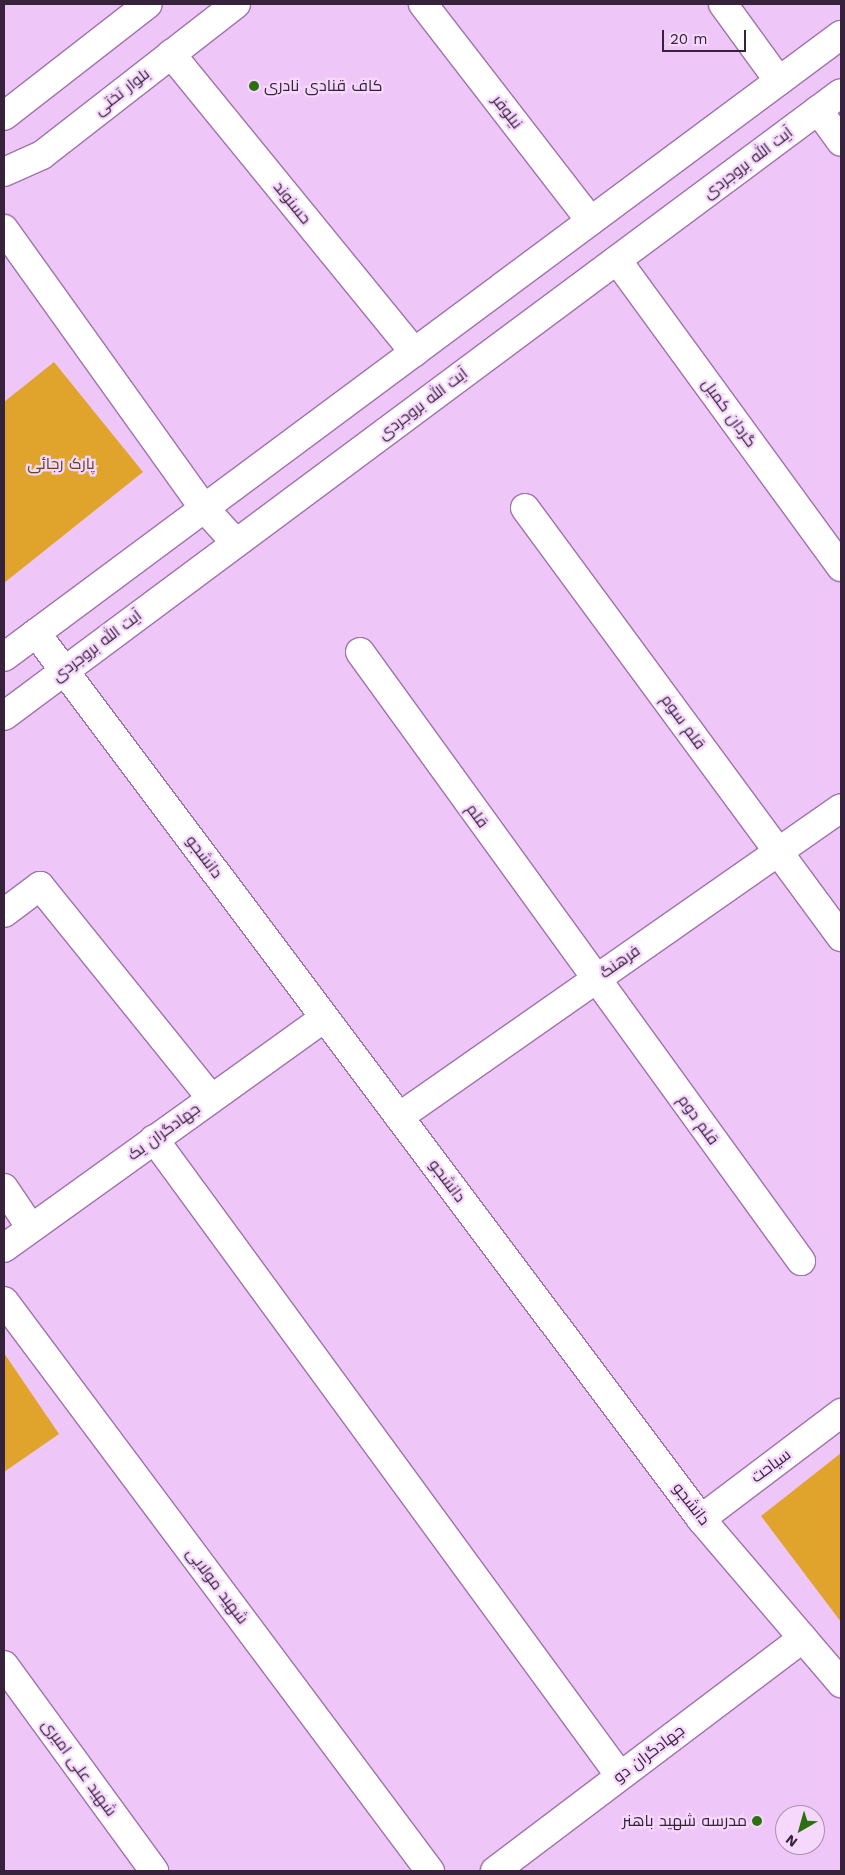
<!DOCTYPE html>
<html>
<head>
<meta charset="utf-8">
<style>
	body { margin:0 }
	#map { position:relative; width:845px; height:1875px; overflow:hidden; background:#eec7f8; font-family:"Work Sans",Cairo,sans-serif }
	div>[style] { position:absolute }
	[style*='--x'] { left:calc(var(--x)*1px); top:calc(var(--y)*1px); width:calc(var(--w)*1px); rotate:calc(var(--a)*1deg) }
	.green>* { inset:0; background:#e0a42d }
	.roads { filter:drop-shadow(1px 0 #a073ac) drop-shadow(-1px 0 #a073ac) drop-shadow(0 1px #a073ac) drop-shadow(0 -1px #a073ac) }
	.minor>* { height:28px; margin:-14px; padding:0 14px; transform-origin:14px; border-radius:14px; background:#fff }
	.tertiary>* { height:28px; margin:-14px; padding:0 14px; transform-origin:14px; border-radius:14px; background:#fff }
	.dots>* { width:14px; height:14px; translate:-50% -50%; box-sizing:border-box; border:2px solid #f6d8fd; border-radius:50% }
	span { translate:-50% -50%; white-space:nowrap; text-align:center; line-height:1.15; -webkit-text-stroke:4.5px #f6d8fd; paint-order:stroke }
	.poi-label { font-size:16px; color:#36233b }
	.left { translate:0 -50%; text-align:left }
	.right { translate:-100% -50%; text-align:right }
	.street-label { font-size:16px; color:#36233b }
	.park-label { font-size:16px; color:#60471a }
	.frame { position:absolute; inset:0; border:5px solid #36233b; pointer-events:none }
	.north { position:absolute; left:775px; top:1805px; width:50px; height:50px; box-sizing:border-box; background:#f6d8fd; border:1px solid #a990af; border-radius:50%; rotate:218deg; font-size:14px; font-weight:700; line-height:20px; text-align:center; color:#36233b }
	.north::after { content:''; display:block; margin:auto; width:18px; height:22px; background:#2a700f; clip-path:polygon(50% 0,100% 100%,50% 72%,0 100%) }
	.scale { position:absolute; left:662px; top:30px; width:84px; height:22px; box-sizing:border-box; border:2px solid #36233b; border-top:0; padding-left:6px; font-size:15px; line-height:18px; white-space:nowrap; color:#36233b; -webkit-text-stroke:4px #f6d8fd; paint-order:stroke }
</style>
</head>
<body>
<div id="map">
	<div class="green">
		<i style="clip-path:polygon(54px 362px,143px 472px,4px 583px,4px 402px)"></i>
		<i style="clip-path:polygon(4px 1353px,59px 1434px,4px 1472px)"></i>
		<i style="clip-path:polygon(841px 1453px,841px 1622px,761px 1516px)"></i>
	</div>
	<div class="roads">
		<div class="minor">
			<i style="--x:423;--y:4;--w:274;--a:52.3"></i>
			<i style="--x:723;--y:4;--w:95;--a:54"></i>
			<i style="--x:171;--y:54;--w:385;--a:50.8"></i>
			<i style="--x:818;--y:110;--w:39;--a:54"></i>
			<i style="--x:4;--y:229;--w:343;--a:54.4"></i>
			<i style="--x:204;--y:508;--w:47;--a:47.6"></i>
			<i style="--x:525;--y:508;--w:533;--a:53.62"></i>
			<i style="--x:360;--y:652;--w:752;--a:54.09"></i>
			<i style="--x:4;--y:913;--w:45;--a:-36.9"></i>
			<i style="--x:40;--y:886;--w:272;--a:51.1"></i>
			<i style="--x:399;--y:1117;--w:539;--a:-34.96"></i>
			<i style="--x:154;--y:1139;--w:789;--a:53.81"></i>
			<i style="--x:4;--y:1188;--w:48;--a:56"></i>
			<i style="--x:4;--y:1248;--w:394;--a:-35.7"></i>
			<i style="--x:4;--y:1301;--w:712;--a:53.23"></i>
			<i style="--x:701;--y:1519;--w:176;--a:-37.1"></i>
			<i style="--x:4;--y:1665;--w:255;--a:53.9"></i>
			<i style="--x:495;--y:1871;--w:386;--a:-37.1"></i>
		</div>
		<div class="tertiary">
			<i style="--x:4;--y:116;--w:182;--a:-37.9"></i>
			<i style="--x:4;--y:172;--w:42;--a:-24.1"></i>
			<i style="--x:42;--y:155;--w:246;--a:-37.9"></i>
			<i style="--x:617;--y:260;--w:380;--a:53.9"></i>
			<i style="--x:36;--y:633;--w:1108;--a:53.11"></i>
			<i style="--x:701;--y:1519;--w:216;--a:49.5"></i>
			<i style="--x:4;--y:657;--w:1043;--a:-36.62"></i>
			<i style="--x:4;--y:716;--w:1043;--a:-36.66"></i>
		</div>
	</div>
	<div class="dots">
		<i style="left:254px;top:86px;background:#2a700f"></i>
		<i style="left:757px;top:1821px;background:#2a700f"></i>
	</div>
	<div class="poi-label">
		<span class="left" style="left:264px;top:86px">کاف قنادی نادری</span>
		<span class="right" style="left:747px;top:1821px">مدرسه شهید باهنر</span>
	</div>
	<div class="street-label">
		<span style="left:122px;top:92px;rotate:-38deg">بلوار تختی</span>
		<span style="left:507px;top:112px;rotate:52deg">نیلوفر</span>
		<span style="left:748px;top:163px;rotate:-37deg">آیت الله بروجردی</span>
		<span style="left:292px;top:203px;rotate:51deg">حسنوند</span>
		<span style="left:423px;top:404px;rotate:-37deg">آیت الله بروجردی</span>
		<span style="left:729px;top:413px;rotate:54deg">گردان کمیل</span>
		<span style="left:97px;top:646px;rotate:-37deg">آیت الله بروجردی</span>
		<span style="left:683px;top:722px;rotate:54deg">قلم سوم</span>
		<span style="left:477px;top:816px;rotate:54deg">قلم</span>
		<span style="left:204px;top:857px;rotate:53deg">دانشجو</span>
		<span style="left:620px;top:962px;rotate:-35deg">فرهنگ</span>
		<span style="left:698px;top:1120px;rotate:54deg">قلم دوم</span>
		<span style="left:164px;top:1132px;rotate:-36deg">جهادگران یک</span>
		<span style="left:447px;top:1181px;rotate:53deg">دانشجو</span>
		<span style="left:771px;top:1466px;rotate:-37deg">سیاحت</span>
		<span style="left:691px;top:1504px;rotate:52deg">دانشجو</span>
		<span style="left:217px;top:1586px;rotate:53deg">شهید مولایی</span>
		<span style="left:649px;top:1754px;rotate:-37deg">جهادگران دو</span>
		<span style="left:79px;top:1768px;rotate:54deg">شهید علی امیری</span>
	</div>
	<div class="park-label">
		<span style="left:61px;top:464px">پارک رجائی</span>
	</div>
	<div class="frame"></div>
	<div class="north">N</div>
	<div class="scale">20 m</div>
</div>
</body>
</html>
